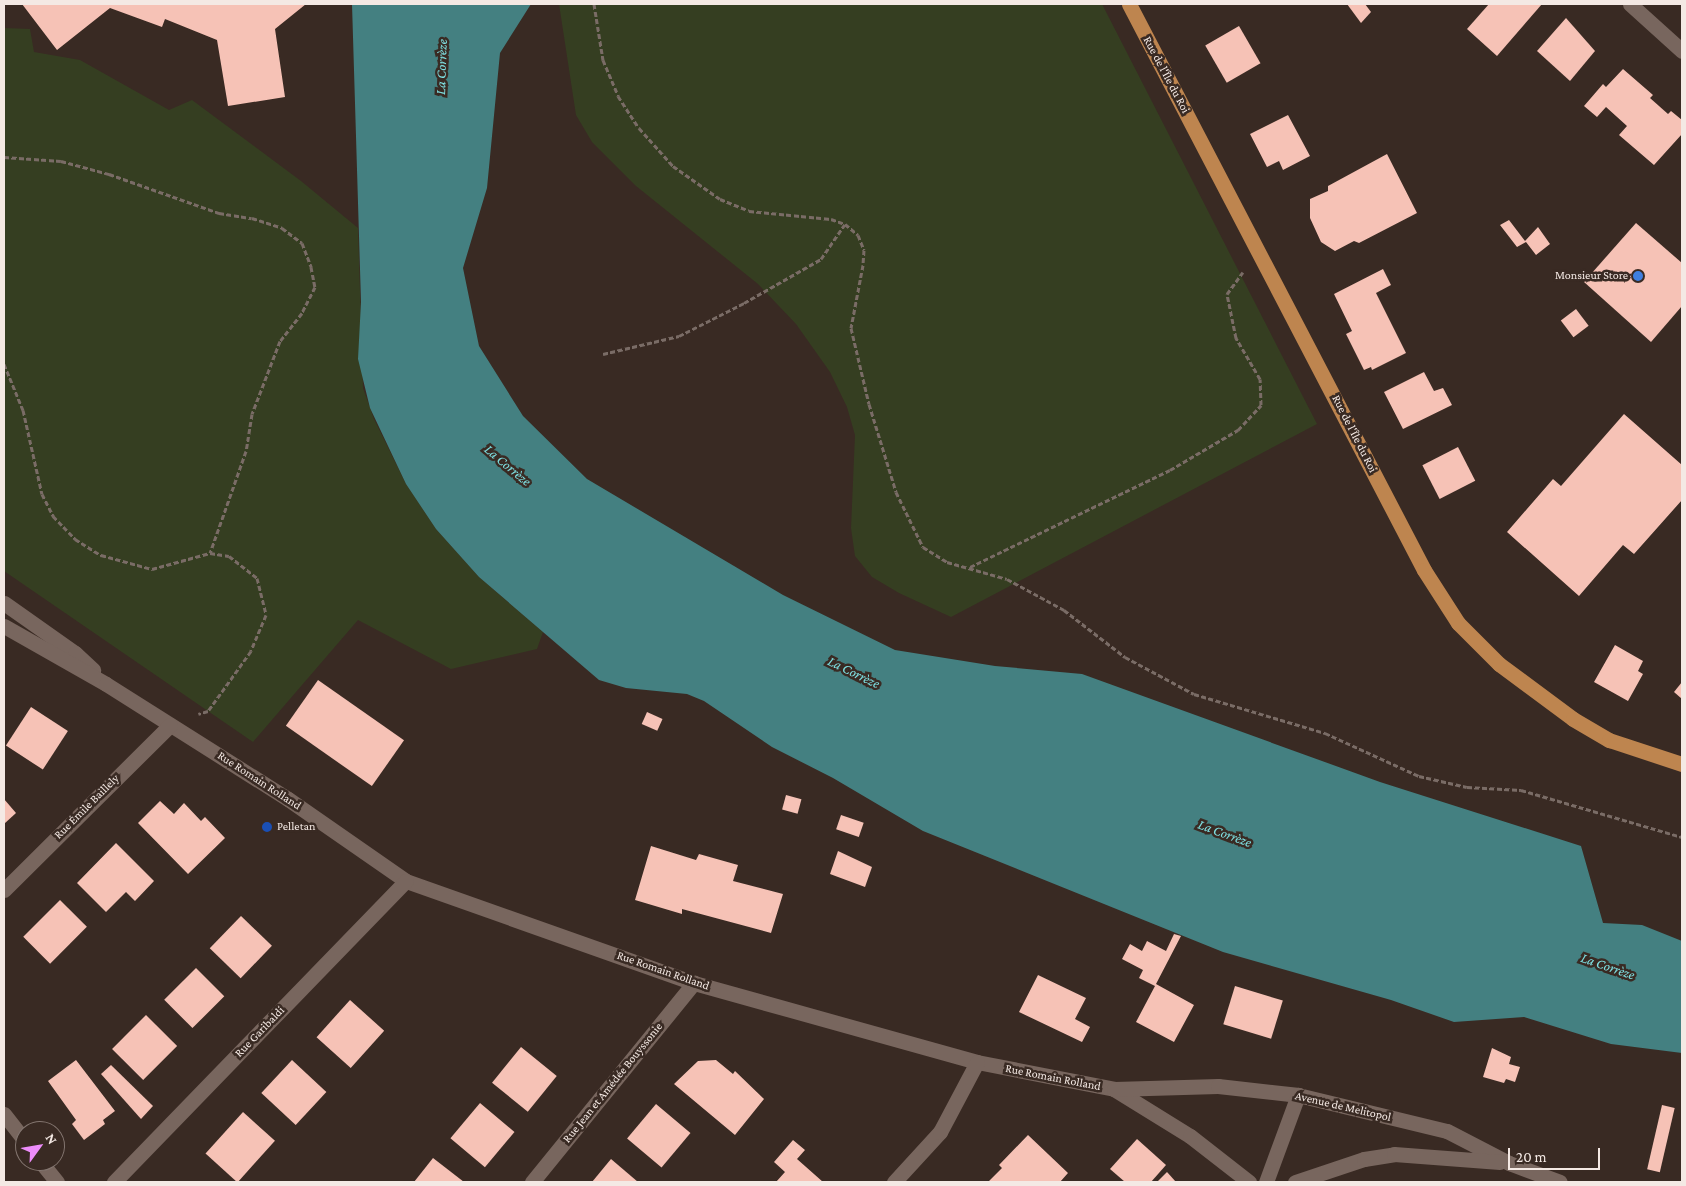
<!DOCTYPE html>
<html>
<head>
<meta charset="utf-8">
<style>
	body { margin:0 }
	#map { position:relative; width:1686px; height:1186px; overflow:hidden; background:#392a23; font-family:"Crimson Pro",serif }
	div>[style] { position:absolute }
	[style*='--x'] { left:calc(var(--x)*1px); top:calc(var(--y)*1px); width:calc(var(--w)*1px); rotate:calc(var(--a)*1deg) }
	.green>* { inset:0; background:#353e21 }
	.water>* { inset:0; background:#448081 }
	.building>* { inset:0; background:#f6c2b6; transform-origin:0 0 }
	.path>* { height:3px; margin-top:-1.5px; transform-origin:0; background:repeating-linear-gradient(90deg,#7a6c66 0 5px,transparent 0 7.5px) }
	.minor>* { height:15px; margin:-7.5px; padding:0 7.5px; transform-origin:7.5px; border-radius:7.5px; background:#78665e }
	.major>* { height:15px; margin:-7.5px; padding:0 7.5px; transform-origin:7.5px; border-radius:7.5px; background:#be854f }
	.dots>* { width:14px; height:14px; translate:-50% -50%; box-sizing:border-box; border:2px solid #392a23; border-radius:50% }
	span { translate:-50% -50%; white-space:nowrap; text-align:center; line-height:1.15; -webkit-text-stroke:5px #392a23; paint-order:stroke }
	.street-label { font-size:12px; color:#f4e9e4 }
	.poi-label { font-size:12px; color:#f4e9e4 }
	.right { translate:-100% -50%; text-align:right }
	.left { translate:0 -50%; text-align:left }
	.water-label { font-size:14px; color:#7ee0e2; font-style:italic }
	.frame { position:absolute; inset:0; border:5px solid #f4e9e4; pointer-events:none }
	.north { position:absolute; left:15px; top:1121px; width:50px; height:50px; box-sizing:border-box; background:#392a23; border:1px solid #847670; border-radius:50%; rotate:58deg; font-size:14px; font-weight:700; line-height:20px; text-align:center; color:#f4e9e4 }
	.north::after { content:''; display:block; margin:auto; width:18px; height:22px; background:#ed8cfa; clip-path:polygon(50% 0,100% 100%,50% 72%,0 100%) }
	.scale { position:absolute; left:1508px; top:1148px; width:92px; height:22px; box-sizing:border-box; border:2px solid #f4e9e4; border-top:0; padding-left:6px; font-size:15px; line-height:18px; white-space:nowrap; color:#f4e9e4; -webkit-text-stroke:4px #392a23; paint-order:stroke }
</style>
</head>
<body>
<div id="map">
	<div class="green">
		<i style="clip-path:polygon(559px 4px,1102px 4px,1317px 424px,951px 617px,899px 593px,872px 577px,855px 556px,851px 528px,855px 435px,847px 407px,830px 372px,796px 324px,758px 284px,636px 186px,592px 142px,576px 115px)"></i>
		<i style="clip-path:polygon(4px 28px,30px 29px,34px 52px,80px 60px,169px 110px,192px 100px,301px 181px,358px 228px,363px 388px,374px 419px,406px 484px,436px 529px,479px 577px,543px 632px,537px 649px,451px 669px,358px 620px,253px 742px,4px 571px)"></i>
	</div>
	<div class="water">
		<i style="clip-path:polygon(352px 4px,531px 4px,500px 53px,487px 188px,463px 268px,479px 346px,523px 416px,587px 479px,783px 595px,895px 650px,995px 666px,1082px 674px,1380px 782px,1581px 846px,1603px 923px,1642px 925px,1682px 941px,1682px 1053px,1611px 1044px,1524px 1017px,1454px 1022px,1391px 1000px,1223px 952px,923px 831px,833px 778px,772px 747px,704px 701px,687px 694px,626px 688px,599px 680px,479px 577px,436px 529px,406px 484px,370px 408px,358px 359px,361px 302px)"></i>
	</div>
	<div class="building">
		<i style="clip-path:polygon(22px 4px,306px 4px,275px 29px,285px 97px,228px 106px,217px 40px,165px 19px,162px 27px,110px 8px,57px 50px)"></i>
		<i style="clip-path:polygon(1347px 4px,1365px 4px,1371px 12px,1361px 23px)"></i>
		<i style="clip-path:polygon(1489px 4px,1542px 4px,1497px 56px,1467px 29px)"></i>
		<i style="clip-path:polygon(1566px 18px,1595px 51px,1570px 81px,1537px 51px)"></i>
		<i style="left:1239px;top:26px;width:43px;height:39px;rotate:60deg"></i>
		<i style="clip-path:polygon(1623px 69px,1653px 95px,1650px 98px,1668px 114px,1671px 111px,1682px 120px,1682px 134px,1654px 165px,1619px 135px,1627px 126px,1606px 107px,1597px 117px,1584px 106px,1603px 84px,1606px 87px)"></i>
		<i style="clip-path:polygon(1288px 115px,1310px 156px,1283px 170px,1279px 161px,1267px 167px,1250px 134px)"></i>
		<i style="clip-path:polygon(1387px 154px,1417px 213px,1359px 243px,1354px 241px,1335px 251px,1321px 242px,1310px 218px,1310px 199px,1328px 191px,1328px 186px)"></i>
		<i style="clip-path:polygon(1509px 220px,1525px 241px,1538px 227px,1550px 244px,1536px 255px,1526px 242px,1517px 247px,1500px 225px)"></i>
		<i style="clip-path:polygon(1636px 223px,1682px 263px,1682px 306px,1651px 342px,1584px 282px)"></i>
		<i style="clip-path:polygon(1383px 269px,1391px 285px,1376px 293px,1406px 353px,1372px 370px,1371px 367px,1364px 370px,1346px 334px,1352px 331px,1334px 294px)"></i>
		<i style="left:1576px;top:309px;width:21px;height:19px;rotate:53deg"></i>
		<i style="clip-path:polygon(1424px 372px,1434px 391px,1443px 388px,1452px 405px,1403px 429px,1384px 392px)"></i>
		<i style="clip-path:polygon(1624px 414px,1682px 465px,1682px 500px,1634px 554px,1623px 545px,1579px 596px,1507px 532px,1553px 479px,1561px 486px)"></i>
		<i style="left:1458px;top:447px;width:38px;height:40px;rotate:63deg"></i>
		<i style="clip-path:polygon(1615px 645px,1643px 661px,1638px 671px,1643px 674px,1628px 701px,1594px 682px)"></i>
		<i style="left:318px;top:680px;width:105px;height:56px;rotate:35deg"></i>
		<i style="clip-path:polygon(1682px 682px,1682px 699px,1674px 692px)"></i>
		<i style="left:31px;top:707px;width:44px;height:46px;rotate:33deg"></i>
		<i style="left:647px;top:712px;width:17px;height:13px;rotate:24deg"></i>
		<i style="left:786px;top:795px;width:16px;height:15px;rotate:15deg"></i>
		<i style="clip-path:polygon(4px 799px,16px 813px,4px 824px)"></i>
		<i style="clip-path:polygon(160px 801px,174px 814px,184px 803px,201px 821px,205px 817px,225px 838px,188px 874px,138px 823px)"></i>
		<i style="left:841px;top:815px;width:24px;height:15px;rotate:19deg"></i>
		<i style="clip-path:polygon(116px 843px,154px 881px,135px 901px,126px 892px,106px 912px,77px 883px)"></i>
		<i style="clip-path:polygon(651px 846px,696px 860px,699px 854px,738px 865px,733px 881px,783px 894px,771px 933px,682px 909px,682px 914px,635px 900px)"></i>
		<i style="clip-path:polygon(838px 851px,872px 867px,865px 887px,830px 874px)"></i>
		<i style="left:60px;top:900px;width:38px;height:52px;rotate:45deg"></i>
		<i style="left:241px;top:916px;width:43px;height:45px;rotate:44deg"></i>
		<i style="clip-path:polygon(1174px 934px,1181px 936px,1156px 984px,1194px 1005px,1174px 1042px,1136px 1022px,1155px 986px,1139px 978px,1143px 970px,1122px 959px,1130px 944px,1142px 951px,1147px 941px,1166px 951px)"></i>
		<i style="left:196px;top:968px;width:40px;height:45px;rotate:45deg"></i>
		<i style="clip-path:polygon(1038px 975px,1086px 998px,1075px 1019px,1090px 1027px,1082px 1042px,1019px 1012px)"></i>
		<i style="left:1235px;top:986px;width:50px;height:40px;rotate:17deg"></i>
		<i style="left:350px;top:1000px;width:46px;height:50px;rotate:42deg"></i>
		<i style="left:146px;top:1015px;width:44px;height:48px;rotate:45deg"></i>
		<i style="left:521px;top:1047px;width:46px;height:46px;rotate:39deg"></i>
		<i style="clip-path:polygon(1492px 1048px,1511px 1057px,1509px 1064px,1520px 1067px,1515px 1082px,1506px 1079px,1504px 1083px,1483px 1077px)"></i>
		<i style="clip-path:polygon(76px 1060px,115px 1111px,103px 1120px,105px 1124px,84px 1140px,72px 1124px,76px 1120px,48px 1081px)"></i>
		<i style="left:292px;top:1060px;width:47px;height:45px;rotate:43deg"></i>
		<i style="clip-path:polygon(716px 1060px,733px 1074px,735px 1071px,764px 1099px,735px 1135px,674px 1084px,698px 1061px)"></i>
		<i style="clip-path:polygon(111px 1065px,153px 1106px,141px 1119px,101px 1074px)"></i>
		<i style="left:480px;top:1103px;width:45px;height:46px;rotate:40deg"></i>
		<i style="left:656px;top:1104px;width:45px;height:45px;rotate:40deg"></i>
		<i style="left:1662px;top:1105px;width:13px;height:66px;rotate:13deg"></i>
		<i style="left:243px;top:1112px;width:43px;height:56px;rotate:42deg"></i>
		<i style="clip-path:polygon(1028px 1135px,1068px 1173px,1060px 1182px,988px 1182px,1002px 1168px,999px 1165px)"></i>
		<i style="clip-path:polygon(1137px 1139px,1166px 1165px,1151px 1182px,1125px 1182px,1110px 1169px)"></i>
		<i style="clip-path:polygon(793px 1140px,805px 1150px,797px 1159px,823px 1182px,776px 1182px,785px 1172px,774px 1162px)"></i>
		<i style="clip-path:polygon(433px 1158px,464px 1182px,414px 1182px)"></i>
		<i style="clip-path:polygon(611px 1159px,638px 1182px,592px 1182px)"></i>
		<i style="clip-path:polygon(1167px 1172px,1176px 1182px,1157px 1182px)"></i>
	</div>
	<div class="path">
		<i style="--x:594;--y:4;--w:57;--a:80.9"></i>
		<i style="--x:603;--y:60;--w:39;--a:67"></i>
		<i style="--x:618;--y:96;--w:38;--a:57"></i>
		<i style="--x:639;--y:128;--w:51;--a:48.2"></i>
		<i style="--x:673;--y:166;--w:57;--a:35.1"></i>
		<i style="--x:720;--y:199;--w:31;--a:22"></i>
		<i style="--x:749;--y:211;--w:82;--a:5.6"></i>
		<i style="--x:831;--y:219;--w:15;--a:20"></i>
		<i style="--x:845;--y:224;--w:17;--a:40"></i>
		<i style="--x:858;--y:235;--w:16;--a:68"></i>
		<i style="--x:864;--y:250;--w:15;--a:94"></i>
		<i style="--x:863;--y:265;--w:64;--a:100.8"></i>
		<i style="--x:851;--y:328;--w:78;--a:76.7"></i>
		<i style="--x:869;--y:404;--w:92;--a:72.9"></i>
		<i style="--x:896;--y:492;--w:61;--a:63.9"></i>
		<i style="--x:923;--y:547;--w:28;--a:32"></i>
		<i style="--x:947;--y:562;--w:62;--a:15.8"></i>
		<i style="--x:1007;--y:579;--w:65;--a:28.5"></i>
		<i style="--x:1064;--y:610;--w:77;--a:37.6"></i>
		<i style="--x:1125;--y:657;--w:78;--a:28.2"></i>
		<i style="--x:1194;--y:694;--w:137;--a:16.6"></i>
		<i style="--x:1325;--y:733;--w:103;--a:24.6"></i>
		<i style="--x:1419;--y:776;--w:49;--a:12.9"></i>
		<i style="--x:1467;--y:787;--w:54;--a:3.2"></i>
		<i style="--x:1521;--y:790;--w:168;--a:16.3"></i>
		<i style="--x:4;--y:157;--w:57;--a:4"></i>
		<i style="--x:61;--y:161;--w:50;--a:15.2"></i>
		<i style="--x:109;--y:174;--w:117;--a:19.5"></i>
		<i style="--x:219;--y:213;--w:33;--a:9"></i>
		<i style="--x:252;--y:218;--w:32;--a:18"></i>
		<i style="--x:282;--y:228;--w:25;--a:37"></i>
		<i style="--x:302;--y:243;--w:26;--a:69"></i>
		<i style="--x:311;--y:267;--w:20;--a:79"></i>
		<i style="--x:315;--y:287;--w:29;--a:117"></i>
		<i style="--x:302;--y:313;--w:36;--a:128"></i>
		<i style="--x:280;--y:341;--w:78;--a:111"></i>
		<i style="--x:252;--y:414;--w:37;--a:99"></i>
		<i style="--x:246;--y:451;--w:108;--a:109.4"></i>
		<i style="--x:603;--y:354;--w:78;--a:-13.3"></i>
		<i style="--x:679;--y:336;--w:73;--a:-26.9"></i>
		<i style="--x:744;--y:303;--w:89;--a:-29.7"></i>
		<i style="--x:821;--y:259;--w:42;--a:-55.6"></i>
		<i style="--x:4;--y:364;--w:50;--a:67.6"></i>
		<i style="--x:23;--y:410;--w:86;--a:77.3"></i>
		<i style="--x:42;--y:494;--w:25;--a:63"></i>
		<i style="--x:53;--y:516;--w:32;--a:46"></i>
		<i style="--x:75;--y:539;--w:31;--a:32"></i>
		<i style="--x:101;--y:555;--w:53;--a:15.4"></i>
		<i style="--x:152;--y:569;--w:60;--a:-15.4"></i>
		<i style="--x:210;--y:553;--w:19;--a:9"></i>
		<i style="--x:229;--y:556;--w:36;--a:38"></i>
		<i style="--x:257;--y:578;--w:38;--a:76"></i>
		<i style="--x:266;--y:615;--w:39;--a:113"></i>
		<i style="--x:251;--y:651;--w:74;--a:125.6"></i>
		<i style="--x:208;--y:711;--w:10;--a:163"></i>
		<i style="--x:970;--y:567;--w:222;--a:-25.9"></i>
		<i style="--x:1170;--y:470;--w:79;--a:-30.5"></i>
		<i style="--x:1238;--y:430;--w:34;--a:-47"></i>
		<i style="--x:1261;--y:405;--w:26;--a:-92"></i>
		<i style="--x:1260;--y:379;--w:48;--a:-120.3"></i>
		<i style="--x:1236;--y:338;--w:45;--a:-101.6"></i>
		<i style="--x:1227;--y:294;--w:27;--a:-54"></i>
	</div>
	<div class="minor">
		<i style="--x:1630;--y:4;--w:70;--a:42.1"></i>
		<i style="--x:4;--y:603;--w:87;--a:35.2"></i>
		<i style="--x:75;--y:653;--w:25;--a:43"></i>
		<i style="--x:4;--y:626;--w:117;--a:29.6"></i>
		<i style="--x:106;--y:684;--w:215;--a:32.3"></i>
		<i style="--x:288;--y:799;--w:144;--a:34.8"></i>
		<i style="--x:406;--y:881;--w:306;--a:19.5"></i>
		<i style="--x:694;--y:983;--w:294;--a:15.6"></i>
		<i style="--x:977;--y:1062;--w:140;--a:11.1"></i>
		<i style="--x:1114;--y:1089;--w:89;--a:31.7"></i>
		<i style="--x:1190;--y:1136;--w:75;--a:37.9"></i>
		<i style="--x:4;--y:890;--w:234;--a:-44.8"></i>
		<i style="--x:1114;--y:1089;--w:104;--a:-1.7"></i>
		<i style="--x:1218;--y:1086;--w:81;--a:6.4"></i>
		<i style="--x:1298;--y:1095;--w:153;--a:13.6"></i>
		<i style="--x:1447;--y:1131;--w:70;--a:27.3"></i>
		<i style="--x:1509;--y:1163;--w:54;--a:20.4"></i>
		<i style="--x:4;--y:1114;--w:34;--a:52"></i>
		<i style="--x:40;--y:1161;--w:27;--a:51"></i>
		<i style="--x:114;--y:1182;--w:419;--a:-45.9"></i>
		<i style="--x:532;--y:1182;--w:257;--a:-50.9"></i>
		<i style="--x:894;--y:1182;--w:68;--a:-47.4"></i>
		<i style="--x:940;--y:1132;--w:79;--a:-62.1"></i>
		<i style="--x:1266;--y:1182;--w:93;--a:-69.8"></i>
		<i style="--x:1295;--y:1182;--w:73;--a:-18.4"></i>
		<i style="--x:1364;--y:1159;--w:30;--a:-9"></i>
		<i style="--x:1394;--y:1154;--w:106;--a:4.3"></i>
	</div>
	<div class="major">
		<i style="--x:1129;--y:4;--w:638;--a:62.47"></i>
		<i style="--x:1424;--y:570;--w:63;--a:57.3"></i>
		<i style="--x:1458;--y:623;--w:58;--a:45"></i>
		<i style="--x:1499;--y:664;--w:92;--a:36.6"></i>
		<i style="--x:1573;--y:719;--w:42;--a:30.3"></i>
		<i style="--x:1609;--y:740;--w:77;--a:18.2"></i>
	</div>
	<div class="dots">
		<i style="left:1638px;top:276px;background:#3f7fe0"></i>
		<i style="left:267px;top:827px;background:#1a4fb4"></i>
	</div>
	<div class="street-label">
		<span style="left:1166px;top:75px;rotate:62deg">Rue de l'Île du Roi</span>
		<span style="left:1354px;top:434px;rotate:63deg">Rue de l'Île du Roi</span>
		<span style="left:259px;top:781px;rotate:33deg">Rue Romain Rolland</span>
		<span style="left:87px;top:807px;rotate:-45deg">Rue Émile Baillely</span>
		<span style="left:663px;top:971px;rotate:19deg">Rue Romain Rolland</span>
		<span style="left:260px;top:1032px;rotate:-46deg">Rue Garibaldi</span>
		<span style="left:1053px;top:1078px;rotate:11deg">Rue Romain Rolland</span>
		<span style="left:613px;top:1083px;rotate:-51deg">Rue Jean et Amédée Bouyssonie</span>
		<span style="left:1343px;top:1107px;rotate:13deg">Avenue de Melitopol</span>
	</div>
	<div class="poi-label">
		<span class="right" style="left:1628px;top:276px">Monsieur Store</span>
		<span class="left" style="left:277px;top:827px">Pelletan</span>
	</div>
	<div class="water-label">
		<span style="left:441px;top:67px;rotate:-88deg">La Corrèze</span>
		<span style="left:508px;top:465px;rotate:40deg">La Corrèze</span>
		<span style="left:854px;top:672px;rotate:26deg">La Corrèze</span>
		<span style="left:1225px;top:833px;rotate:20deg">La Corrèze</span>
		<span style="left:1608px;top:966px;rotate:19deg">La Corrèze</span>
	</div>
	<div class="frame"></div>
	<div class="north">N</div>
	<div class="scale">20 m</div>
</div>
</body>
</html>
